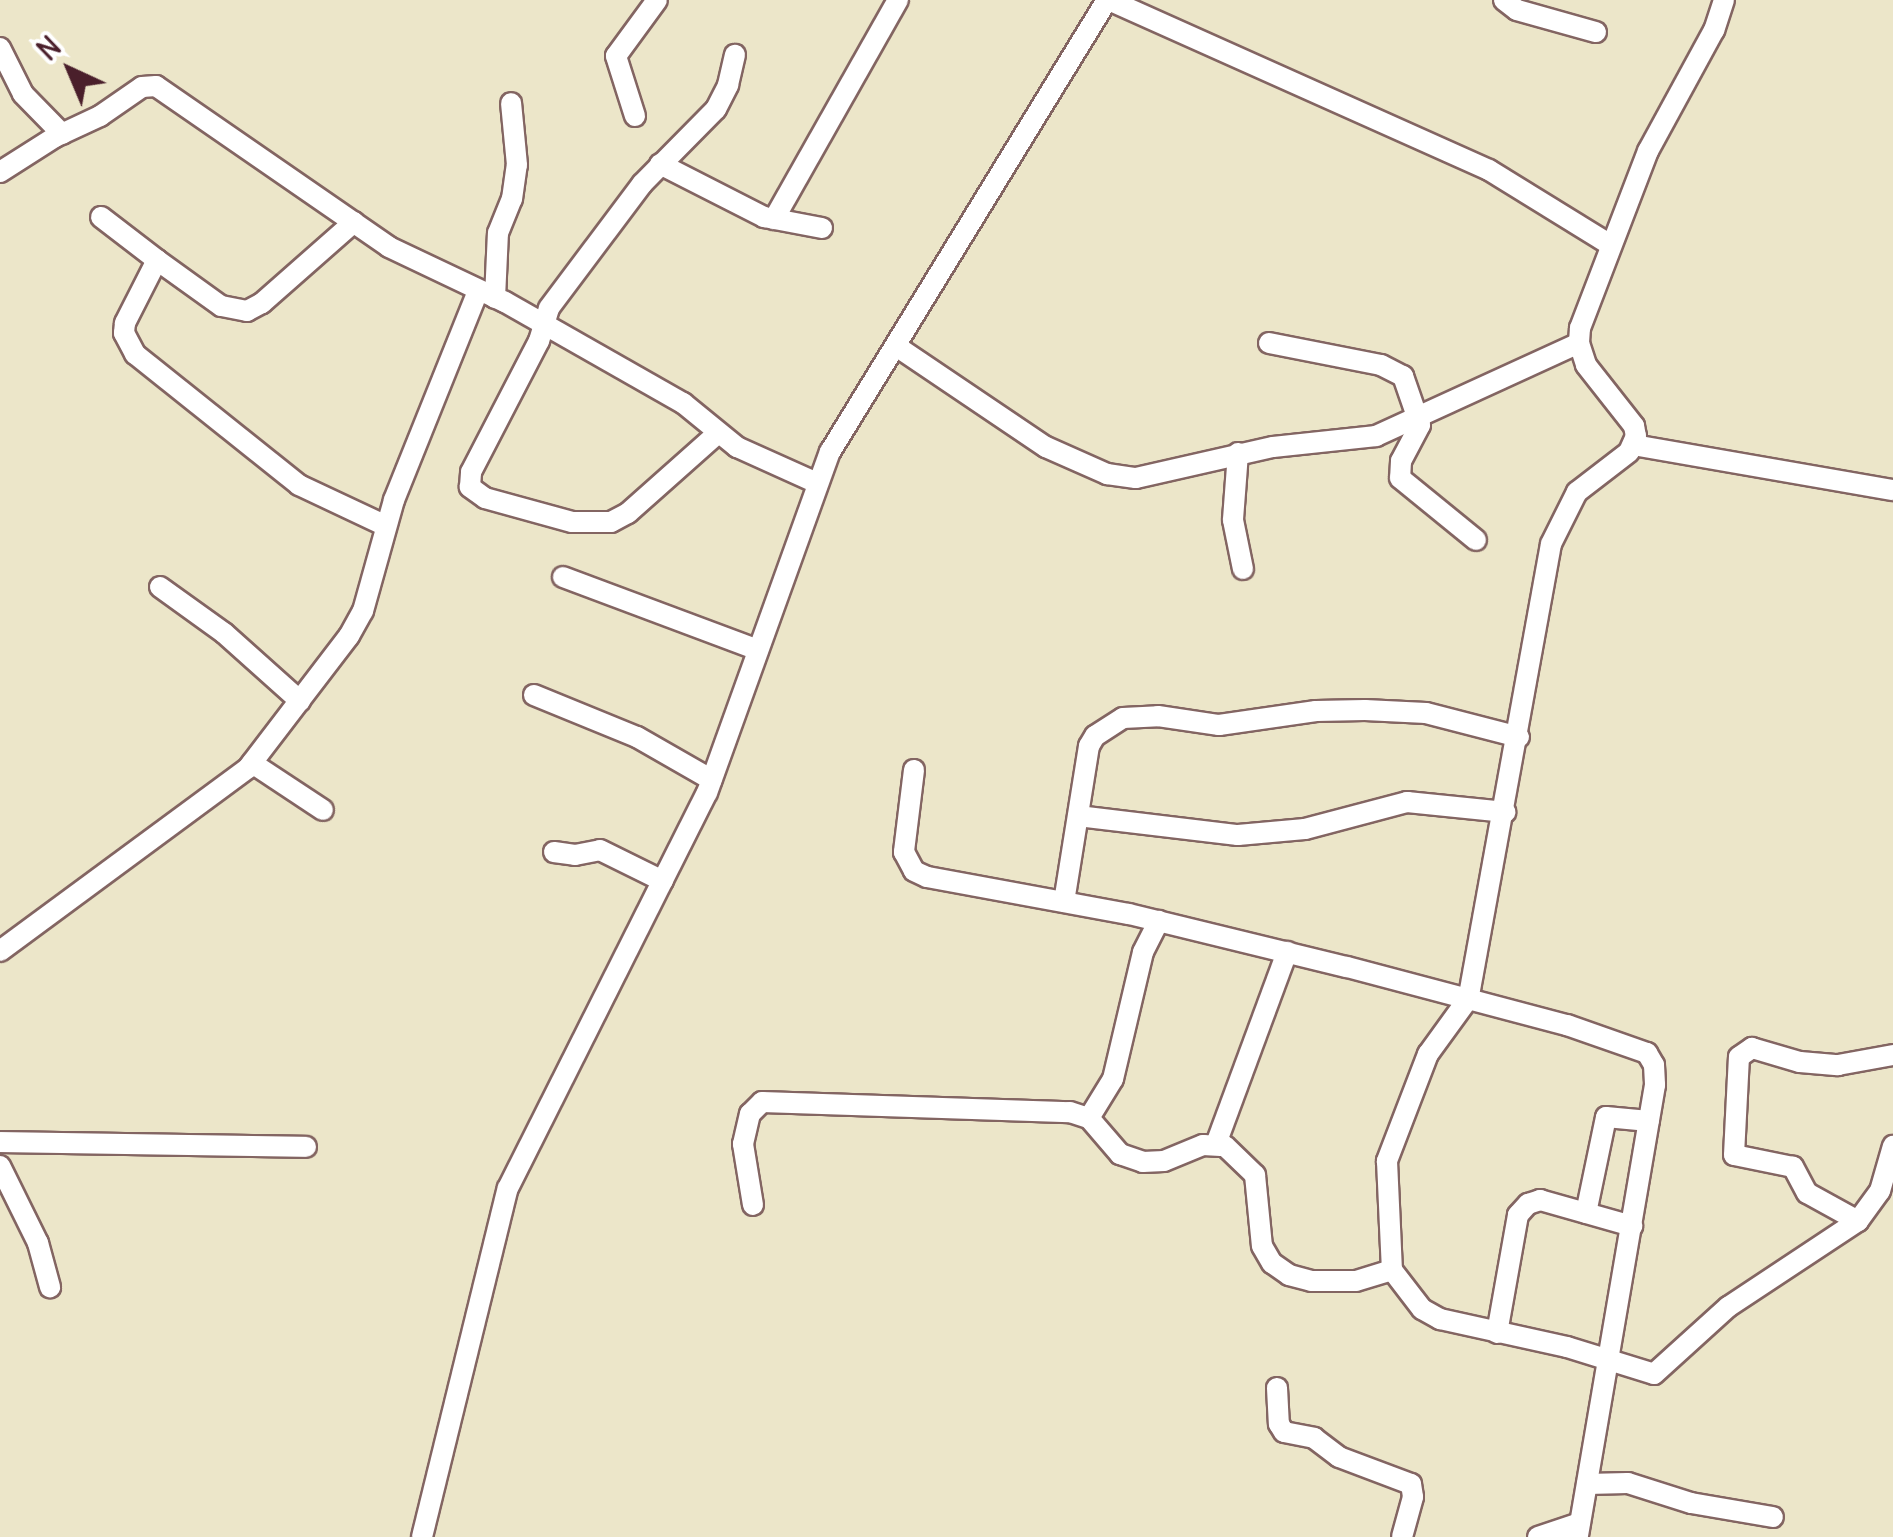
<!DOCTYPE html>
<html>
<head>
<meta charset="utf-8">
<style>
	body { margin:0 }
	#map { position:relative; width:1893px; height:1537px; overflow:hidden; background:#ece6c9; font-family:Delius,sans-serif }
	div>[style] { position:absolute }
	[style*='--x'] { left:calc(var(--x)*1px); top:calc(var(--y)*1px); width:calc(var(--w)*1px); rotate:calc(var(--a)*1deg) }
	.roads { filter:drop-shadow(2px 0 #836562) drop-shadow(-2px 0 #836562) drop-shadow(0 2px #836562) drop-shadow(0 -2px #836562) }
	.street>* { height:20px; margin:-10px; padding:0 10px; transform-origin:10px; border-radius:10px; background:#fff }
	span { translate:-50% -50%; white-space:nowrap; text-align:center; line-height:1.15; -webkit-text-stroke:8px #fff; paint-order:stroke }
	.north { position:absolute; left:20px; top:20px; width:100px; height:100px; -webkit-text-stroke:8px #fff; paint-order:stroke; rotate:316deg; font-size:28px; font-weight:700; line-height:40px; text-align:center; color:#4a1f2b }
	.north::after { content:''; display:block; margin:auto; width:35px; height:45px; background:#4a1f2b; clip-path:polygon(50% 0,100% 100%,50% 72%,0 100%) }
</style>
</head>
<body>
<div id="map">
	<div class="roads">
		<div class="street">
			<i style="--x:1109;--y:0;--w:416;--a:24.1"></i>
			<i style="--x:1489;--y:170;--w:141;--a:31.7"></i>
			<i style="--x:1504;--y:0;--w:16;--a:38"></i>
			<i style="--x:1517;--y:10;--w:82;--a:15.6"></i>
			<i style="--x:1724;--y:0;--w:32;--a:108"></i>
			<i style="--x:1714;--y:30;--w:138;--a:118.6"></i>
			<i style="--x:1648;--y:151;--w:190;--a:111"></i>
			<i style="--x:1580;--y:328;--w:15;--a:94"></i>
			<i style="--x:1579;--y:343;--w:23;--a:72"></i>
			<i style="--x:1586;--y:365;--w:78;--a:51.8"></i>
			<i style="--x:1634;--y:426;--w:10;--a:79"></i>
			<i style="--x:1636;--y:436;--w:17;--a:114"></i>
			<i style="--x:1629;--y:452;--w:66;--a:142.4"></i>
			<i style="--x:1577;--y:492;--w:58;--a:116.6"></i>
			<i style="--x:1551;--y:544;--w:463;--a:100.3"></i>
			<i style="--x:1468;--y:999;--w:68;--a:126"></i>
			<i style="--x:1428;--y:1054;--w:115;--a:111"></i>
			<i style="--x:1387;--y:1161;--w:109;--a:87.4"></i>
			<i style="--x:1392;--y:1270;--w:49;--a:52.4"></i>
			<i style="--x:1422;--y:1309;--w:21;--a:29"></i>
			<i style="--x:1440;--y:1319;--w:130;--a:12.4"></i>
			<i style="--x:1567;--y:1347;--w:91;--a:17.2"></i>
			<i style="--x:1654;--y:1374;--w:100;--a:-42.2"></i>
			<i style="--x:1728;--y:1307;--w:156;--a:-33.5"></i>
			<i style="--x:1858;--y:1221;--w:37;--a:-54"></i>
			<i style="--x:1880;--y:1191;--w:47;--a:-73.9"></i>
			<i style="--x:0;--y:48;--w:51;--a:63.4"></i>
			<i style="--x:23;--y:94;--w:56;--a:45.7"></i>
			<i style="--x:635;--y:116;--w:63;--a:-107.6"></i>
			<i style="--x:616;--y:56;--w:69;--a:-53.8"></i>
			<i style="--x:660;--y:164;--w:117;--a:27"></i>
			<i style="--x:764;--y:217;--w:59;--a:10.7"></i>
			<i style="--x:0;--y:172;--w:65;--a:-32.5"></i>
			<i style="--x:55;--y:137;--w:50;--a:-25"></i>
			<i style="--x:100;--y:116;--w:51;--a:-34.6"></i>
			<i style="--x:142;--y:87;--w:14;--a:-4"></i>
			<i style="--x:156;--y:86;--w:283;--a:34.6"></i>
			<i style="--x:389;--y:247;--w:128;--a:25.4"></i>
			<i style="--x:505;--y:302;--w:205;--a:29.6"></i>
			<i style="--x:683;--y:403;--w:70;--a:39.2"></i>
			<i style="--x:737;--y:447;--w:88;--a:24.2"></i>
			<i style="--x:101;--y:217;--w:71;--a:37.5"></i>
			<i style="--x:774;--y:219;--w:252;--a:-60.5"></i>
			<i style="--x:354;--y:222;--w:123;--a:138.6"></i>
			<i style="--x:262;--y:303;--w:17;--a:152"></i>
			<i style="--x:247;--y:311;--w:26;--a:-169"></i>
			<i style="--x:221;--y:306;--w:79;--a:-144.3"></i>
			<i style="--x:157;--y:260;--w:71;--a:116.9"></i>
			<i style="--x:125;--y:323;--w:10;--a:96"></i>
			<i style="--x:124;--y:333;--w:24;--a:62"></i>
			<i style="--x:135;--y:354;--w:210;--a:38.6"></i>
			<i style="--x:299;--y:485;--w:96;--a:25.2"></i>
			<i style="--x:495;--y:298;--w:65;--a:-87.4"></i>
			<i style="--x:498;--y:233;--w:37;--a:-68"></i>
			<i style="--x:512;--y:199;--w:34;--a:-82"></i>
			<i style="--x:517;--y:165;--w:62;--a:-95.5"></i>
			<i style="--x:1269;--y:343;--w:114;--a:11.1"></i>
			<i style="--x:1381;--y:365;--w:25;--a:27"></i>
			<i style="--x:1403;--y:376;--w:52;--a:70.9"></i>
			<i style="--x:1420;--y:425;--w:41;--a:117.8"></i>
			<i style="--x:1401;--y:461;--w:17;--a:93"></i>
			<i style="--x:1400;--y:478;--w:98;--a:39.2"></i>
			<i style="--x:896;--y:346;--w:181;--a:34"></i>
			<i style="--x:1046;--y:447;--w:67;--a:23.9"></i>
			<i style="--x:1107;--y:474;--w:29;--a:8"></i>
			<i style="--x:1136;--y:478;--w:140;--a:-12.8"></i>
			<i style="--x:1273;--y:447;--w:104;--a:-6.1"></i>
			<i style="--x:1376;--y:436;--w:223;--a:-24.6"></i>
			<i style="--x:718;--y:433;--w:120;--a:138.4"></i>
			<i style="--x:628;--y:513;--w:19;--a:152"></i>
			<i style="--x:611;--y:522;--w:39;--a:180"></i>
			<i style="--x:572;--y:522;--w:90;--a:-164.6"></i>
			<i style="--x:485;--y:498;--w:19;--a:-144"></i>
			<i style="--x:470;--y:487;--w:15;--a:-86"></i>
			<i style="--x:471;--y:472;--w:148;--a:-62.6"></i>
			<i style="--x:539;--y:341;--w:34;--a:-73"></i>
			<i style="--x:549;--y:308;--w:155;--a:-53.1"></i>
			<i style="--x:642;--y:184;--w:105;--a:-45.4"></i>
			<i style="--x:716;--y:109;--w:27;--a:-63"></i>
			<i style="--x:728;--y:85;--w:31;--a:-77"></i>
			<i style="--x:1634;--y:445;--w:263;--a:9.9"></i>
			<i style="--x:1238;--y:453;--w:67;--a:94.3"></i>
			<i style="--x:1233;--y:520;--w:50;--a:78.5"></i>
			<i style="--x:563;--y:577;--w:208;--a:20.5"></i>
			<i style="--x:160;--y:587;--w:79;--a:35.7"></i>
			<i style="--x:224;--y:633;--w:102;--a:41.8"></i>
			<i style="--x:534;--y:695;--w:111;--a:22.2"></i>
			<i style="--x:637;--y:737;--w:86;--a:29.8"></i>
			<i style="--x:252;--y:763;--w:85;--a:33.5"></i>
			<i style="--x:914;--y:770;--w:83;--a:97"></i>
			<i style="--x:904;--y:852;--w:21;--a:62"></i>
			<i style="--x:914;--y:871;--w:14;--a:25"></i>
			<i style="--x:927;--y:877;--w:205;--a:10.4"></i>
			<i style="--x:1129;--y:914;--w:224;--a:13.7"></i>
			<i style="--x:1347;--y:967;--w:228;--a:14.8"></i>
			<i style="--x:1567;--y:1025;--w:85;--a:19.3"></i>
			<i style="--x:1647;--y:1053;--w:14;--a:60"></i>
			<i style="--x:1654;--y:1065;--w:20;--a:87"></i>
			<i style="--x:1655;--y:1085;--w:459;--a:99.7"></i>
			<i style="--x:1078;--y:816;--w:161;--a:6.8"></i>
			<i style="--x:1238;--y:835;--w:67;--a:-5.1"></i>
			<i style="--x:1305;--y:829;--w:106;--a:-14.8"></i>
			<i style="--x:1407;--y:802;--w:99;--a:5.8"></i>
			<i style="--x:554;--y:852;--w:21;--a:8"></i>
			<i style="--x:575;--y:855;--w:25;--a:-11"></i>
			<i style="--x:600;--y:850;--w:70;--a:26.2"></i>
			<i style="--x:1064;--y:902;--w:158;--a:-80.9"></i>
			<i style="--x:1089;--y:746;--w:12;--a:-59"></i>
			<i style="--x:1095;--y:736;--w:33;--a:-33"></i>
			<i style="--x:1123;--y:718;--w:35;--a:-3"></i>
			<i style="--x:1158;--y:716;--w:62;--a:8.4"></i>
			<i style="--x:1219;--y:725;--w:98;--a:-8.2"></i>
			<i style="--x:1316;--y:711;--w:49;--a:-1.2"></i>
			<i style="--x:1365;--y:710;--w:61;--a:2.8"></i>
			<i style="--x:1426;--y:713;--w:96;--a:14.5"></i>
			<i style="--x:0;--y:951;--w:308;--a:-36.4"></i>
			<i style="--x:248;--y:768;--w:166;--a:-52.6"></i>
			<i style="--x:349;--y:636;--w:29;--a:-61"></i>
			<i style="--x:363;--y:611;--w:115;--a:-74.4"></i>
			<i style="--x:394;--y:500;--w:225;--a:-68.1"></i>
			<i style="--x:1089;--y:1118;--w:46;--a:-58.4"></i>
			<i style="--x:1113;--y:1079;--w:130;--a:-76.7"></i>
			<i style="--x:1143;--y:952;--w:35;--a:-63"></i>
			<i style="--x:0;--y:1142;--w:306;--a:0.9"></i>
			<i style="--x:1216;--y:1144;--w:205;--a:-69.7"></i>
			<i style="--x:0;--y:1166;--w:86;--a:63.7"></i>
			<i style="--x:38;--y:1243;--w:46;--a:74.7"></i>
			<i style="--x:753;--y:1205;--w:62;--a:-99.3"></i>
			<i style="--x:743;--y:1144;--w:31;--a:-77"></i>
			<i style="--x:750;--y:1114;--w:17;--a:-45"></i>
			<i style="--x:762;--y:1102;--w:308;--a:1.9"></i>
			<i style="--x:1070;--y:1112;--w:20;--a:18"></i>
			<i style="--x:1089;--y:1118;--w:48;--a:49.3"></i>
			<i style="--x:1120;--y:1154;--w:24;--a:19"></i>
			<i style="--x:1143;--y:1162;--w:21;--a:-3"></i>
			<i style="--x:1164;--y:1161;--w:42;--a:-22.3"></i>
			<i style="--x:1203;--y:1145;--w:22;--a:3"></i>
			<i style="--x:1225;--y:1146;--w:42;--a:44"></i>
			<i style="--x:1255;--y:1175;--w:71;--a:84.4"></i>
			<i style="--x:1262;--y:1246;--w:20;--a:60"></i>
			<i style="--x:1272;--y:1263;--w:21;--a:35"></i>
			<i style="--x:1289;--y:1275;--w:23;--a:15"></i>
			<i style="--x:1311;--y:1281;--w:45;--a:0"></i>
			<i style="--x:1356;--y:1281;--w:38;--a:-17"></i>
			<i style="--x:1586;--y:1213;--w:98;--a:-78.2"></i>
			<i style="--x:1606;--y:1117;--w:43;--a:5.3"></i>
			<i style="--x:1858;--y:1221;--w:58;--a:-151.2"></i>
			<i style="--x:1807;--y:1193;--w:30;--a:-118"></i>
			<i style="--x:1793;--y:1167;--w:60;--a:-168.5"></i>
			<i style="--x:1734;--y:1155;--w:98;--a:-87.1"></i>
			<i style="--x:1739;--y:1057;--w:16;--a:-35"></i>
			<i style="--x:1752;--y:1048;--w:50;--a:16.3"></i>
			<i style="--x:1800;--y:1062;--w:38;--a:5"></i>
			<i style="--x:1838;--y:1065;--w:56;--a:-10.3"></i>
			<i style="--x:1497;--y:1333;--w:120;--a:-79.9"></i>
			<i style="--x:1518;--y:1215;--w:15;--a:-48"></i>
			<i style="--x:1528;--y:1204;--w:13;--a:-18"></i>
			<i style="--x:1540;--y:1200;--w:96;--a:15.8"></i>
			<i style="--x:1277;--y:1388;--w:36;--a:87"></i>
			<i style="--x:1279;--y:1424;--w:9;--a:58"></i>
			<i style="--x:1284;--y:1432;--w:31;--a:11"></i>
			<i style="--x:1314;--y:1438;--w:31;--a:37"></i>
			<i style="--x:1339;--y:1457;--w:77;--a:20.6"></i>
			<i style="--x:1411;--y:1484;--w:13;--a:81"></i>
			<i style="--x:1413;--y:1497;--w:41;--a:105.4"></i>
			<i style="--x:1587;--y:1484;--w:41;--a:-1.4"></i>
			<i style="--x:1628;--y:1483;--w:66;--a:17.6"></i>
			<i style="--x:1691;--y:1503;--w:83;--a:9.7"></i>
			<i style="--x:422;--y:1537;--w:359;--a:-76.2"></i>
			<i style="--x:508;--y:1188;--w:442;--a:-63.3"></i>
			<i style="--x:707;--y:793;--w:363;--a:-70.2"></i>
			<i style="--x:830;--y:452;--w:530;--a:-58.5"></i>
			<i style="--x:1538;--y:1537;--w:44;--a:-18.4"></i>
		</div>
	</div>
	<div class="north">N</div>
</div>
</body>
</html>
